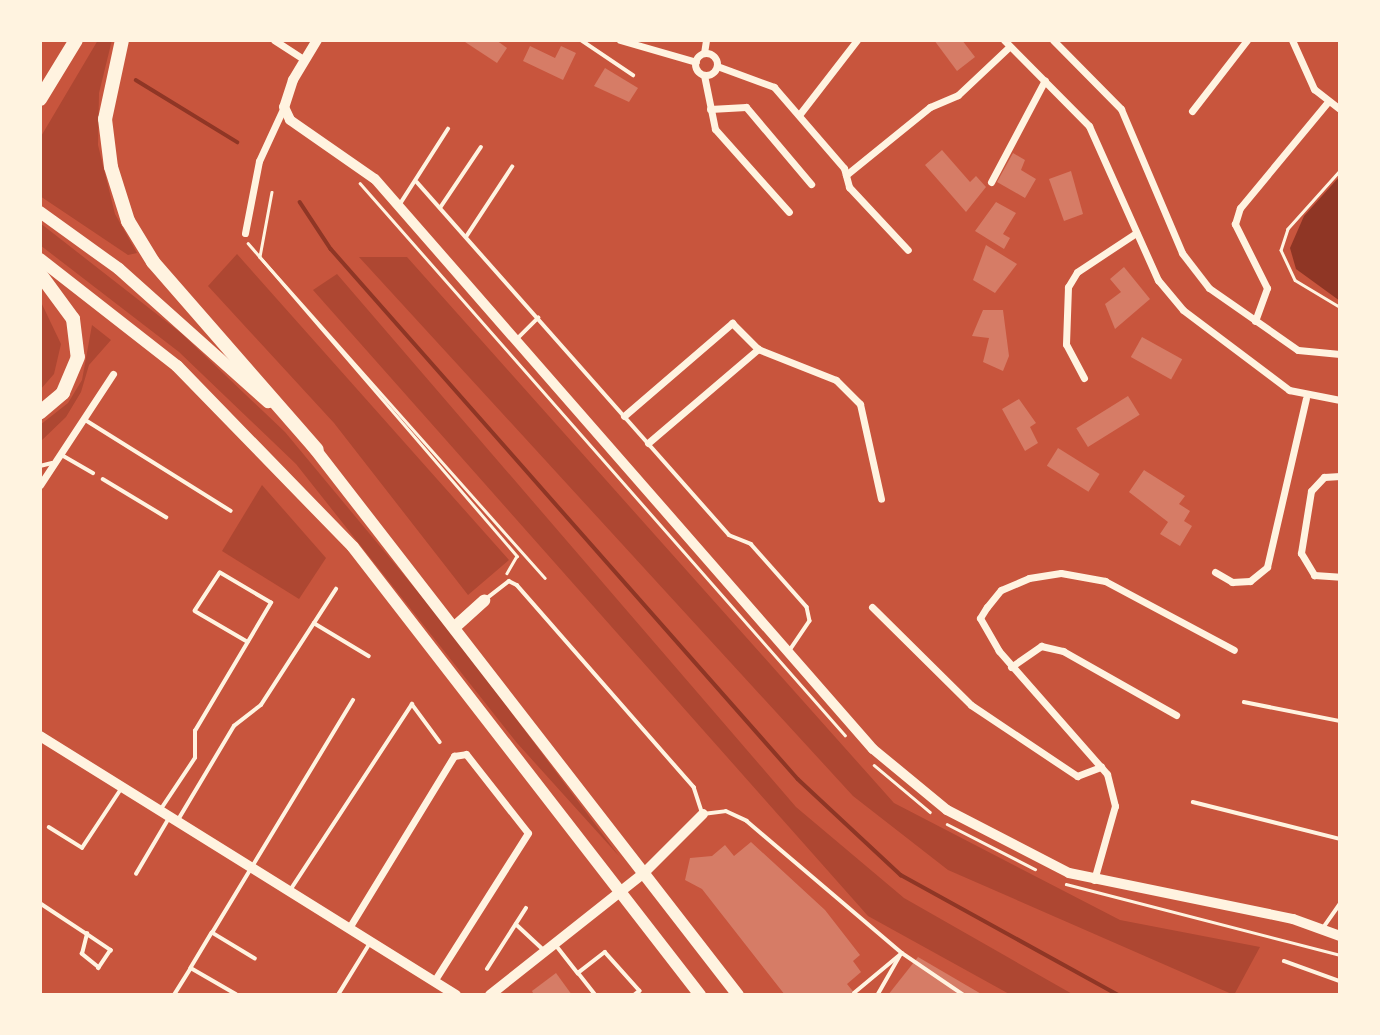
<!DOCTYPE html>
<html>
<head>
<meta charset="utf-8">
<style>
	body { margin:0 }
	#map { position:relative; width:1380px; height:1035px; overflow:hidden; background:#c8553d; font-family:Jost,sans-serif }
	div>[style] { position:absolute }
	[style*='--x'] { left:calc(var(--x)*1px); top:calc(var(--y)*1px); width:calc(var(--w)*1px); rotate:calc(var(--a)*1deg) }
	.green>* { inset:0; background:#ae4732 }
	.water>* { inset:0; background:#8f3625 }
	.stream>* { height:3.5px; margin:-1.75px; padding:0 1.75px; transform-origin:1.75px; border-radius:1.75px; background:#8f3625 }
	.building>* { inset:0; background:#d67c66; transform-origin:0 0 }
	.path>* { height:2.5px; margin:-1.25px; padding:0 1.25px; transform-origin:1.25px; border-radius:1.25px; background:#fff3e0 }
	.service>* { height:3.5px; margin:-1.75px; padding:0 1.75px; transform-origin:1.75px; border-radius:1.75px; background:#fff3e0 }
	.minor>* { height:7px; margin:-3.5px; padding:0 3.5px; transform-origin:3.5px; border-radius:3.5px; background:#fff3e0 }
	.minor>.ring { margin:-3.5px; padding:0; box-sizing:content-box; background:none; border:7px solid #fff3e0; border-radius:50% }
	.tertiary>* { height:10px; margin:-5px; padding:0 5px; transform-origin:5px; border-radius:5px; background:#fff3e0 }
	.trunk>* { height:12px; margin:-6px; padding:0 6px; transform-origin:6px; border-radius:6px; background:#fff3e0 }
	.motorway>* { height:14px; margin:-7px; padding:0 7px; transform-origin:7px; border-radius:7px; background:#fff3e0 }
	span { translate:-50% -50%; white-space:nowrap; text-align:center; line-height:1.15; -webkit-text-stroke:7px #fff3e0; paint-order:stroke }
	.frame { position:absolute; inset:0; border:42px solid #fff3e0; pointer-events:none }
</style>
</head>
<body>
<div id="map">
	<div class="green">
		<i style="clip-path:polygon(98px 40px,112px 40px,99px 93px,98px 145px,115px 214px,137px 253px,128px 255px,40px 196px,40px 138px)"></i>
		<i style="clip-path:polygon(40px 223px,181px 333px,285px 432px,448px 628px,619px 856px,517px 743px,296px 464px,179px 352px,40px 245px)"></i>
		<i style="clip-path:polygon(237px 254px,509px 560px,468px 595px,334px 423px,208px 286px)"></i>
		<i style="clip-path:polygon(359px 257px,407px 257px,894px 803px,1120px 920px,1260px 947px,1234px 995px,948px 870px,853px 796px)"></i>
		<i style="clip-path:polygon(337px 274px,796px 807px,904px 898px,1074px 995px,1011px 995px,868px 916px,313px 290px)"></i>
		<i style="clip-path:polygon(40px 300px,61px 344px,54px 374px,40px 390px)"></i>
		<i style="clip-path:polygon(92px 325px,111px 340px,89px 365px,81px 392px,66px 417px,40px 442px,40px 425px,68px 403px,82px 380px)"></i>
		<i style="clip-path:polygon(262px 485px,326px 558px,299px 599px,222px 551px)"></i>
	</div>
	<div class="water">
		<i style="clip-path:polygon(1340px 176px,1340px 301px,1296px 269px,1290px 248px,1304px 216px)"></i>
	</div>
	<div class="stream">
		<i style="--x:136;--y:80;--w:119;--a:31.5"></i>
		<i style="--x:300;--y:202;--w:56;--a:56.6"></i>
		<i style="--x:331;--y:249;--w:706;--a:48.62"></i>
		<i style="--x:798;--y:779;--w:141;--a:43"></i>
		<i style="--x:901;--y:875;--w:248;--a:28.9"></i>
	</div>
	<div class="building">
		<i style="clip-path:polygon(462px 40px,496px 40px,507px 48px,497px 63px)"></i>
		<i style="clip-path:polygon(934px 40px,962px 40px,975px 57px,957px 71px)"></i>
		<i style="clip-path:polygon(530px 46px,555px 58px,561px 46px,576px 53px,563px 80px,523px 61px)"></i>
		<i style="clip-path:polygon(605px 68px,638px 88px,629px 102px,594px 86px)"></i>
		<i style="clip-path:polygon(942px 150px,970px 182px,976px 176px,986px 187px,966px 212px,925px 165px)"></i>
		<i style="clip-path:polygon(1013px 153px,1025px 160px,1021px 170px,1036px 179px,1025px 198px,997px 182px)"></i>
		<i style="clip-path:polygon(1071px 171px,1083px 214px,1064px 221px,1049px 179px)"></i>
		<i style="clip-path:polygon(996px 202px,1016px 213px,1003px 234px,1010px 238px,1004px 249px,975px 231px)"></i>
		<i style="clip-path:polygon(986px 245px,1017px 264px,995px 293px,973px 280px)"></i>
		<i style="clip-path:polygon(1124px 267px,1150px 299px,1115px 329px,1105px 304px,1121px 292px,1110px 279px)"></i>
		<i style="clip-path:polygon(983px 310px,1003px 310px,1009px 356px,1003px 371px,983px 362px,989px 338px,972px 336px)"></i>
		<i style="left:1142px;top:337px;width:46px;height:23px;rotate:29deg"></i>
		<i style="left:1128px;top:396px;width:22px;height:61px;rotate:58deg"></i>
		<i style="clip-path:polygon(1019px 399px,1036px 423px,1030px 427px,1038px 443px,1025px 451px,1002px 409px)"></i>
		<i style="left:1058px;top:448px;width:49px;height:21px;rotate:32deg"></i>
		<i style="clip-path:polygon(1144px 470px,1185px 496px,1179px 504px,1190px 511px,1184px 521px,1192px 526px,1180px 546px,1160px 534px,1168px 522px,1129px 492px)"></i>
		<i style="clip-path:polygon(751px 842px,825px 910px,860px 955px,853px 961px,861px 972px,847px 984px,856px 995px,785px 995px,702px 889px,685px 880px,690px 858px,712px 856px,725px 845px,734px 856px)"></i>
		<i style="clip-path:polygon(918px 957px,983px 995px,888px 995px)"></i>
		<i style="clip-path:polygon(556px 973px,572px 995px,534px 995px,532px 991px)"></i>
	</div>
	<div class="path">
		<i style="--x:1340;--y:171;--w:78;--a:131.9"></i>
		<i style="--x:1288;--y:229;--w:22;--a:108"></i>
		<i style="--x:1281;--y:250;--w:33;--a:65"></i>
		<i style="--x:1295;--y:280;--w:52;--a:31"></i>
		<i style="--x:360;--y:183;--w:735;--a:48.7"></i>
		<i style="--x:272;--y:192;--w:66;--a:100.5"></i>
		<i style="--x:260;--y:257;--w:429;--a:48.4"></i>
		<i style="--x:248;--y:243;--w:413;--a:49.3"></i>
		<i style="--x:517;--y:556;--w:20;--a:120"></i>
		<i style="--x:874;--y:765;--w:73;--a:40"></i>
		<i style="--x:947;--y:824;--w:99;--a:27.1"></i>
		<i style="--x:1066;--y:884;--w:283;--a:14.5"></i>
	</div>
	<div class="service">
		<i style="--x:581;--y:40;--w:63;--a:33.9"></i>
		<i style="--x:417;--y:182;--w:471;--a:48.5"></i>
		<i style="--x:729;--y:535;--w:24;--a:22"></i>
		<i style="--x:751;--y:544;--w:84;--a:48.4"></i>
		<i style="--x:807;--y:607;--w:14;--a:78"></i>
		<i style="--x:810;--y:621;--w:34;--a:124"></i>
		<i style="--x:400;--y:204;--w:89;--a:-57.4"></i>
		<i style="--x:440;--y:208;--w:73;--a:-56.1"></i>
		<i style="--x:466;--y:237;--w:84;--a:-56.7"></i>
		<i style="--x:517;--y:339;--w:30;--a:-45"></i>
		<i style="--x:84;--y:419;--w:173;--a:32"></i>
		<i style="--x:62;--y:455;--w:36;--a:30"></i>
		<i style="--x:40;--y:466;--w:12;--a:-14"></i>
		<i style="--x:103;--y:479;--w:74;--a:31.1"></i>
		<i style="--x:486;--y:599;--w:29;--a:-38"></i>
		<i style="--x:509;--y:581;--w:9;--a:27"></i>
		<i style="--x:517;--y:585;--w:269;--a:48.8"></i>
		<i style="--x:694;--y:787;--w:28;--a:72"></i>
		<i style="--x:703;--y:814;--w:23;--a:-7"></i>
		<i style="--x:726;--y:811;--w:23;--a:25"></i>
		<i style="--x:747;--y:821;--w:204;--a:40.4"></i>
		<i style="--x:902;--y:953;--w:48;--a:119.7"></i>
		<i style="--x:314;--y:623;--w:64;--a:31"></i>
		<i style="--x:1244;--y:702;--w:98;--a:11.2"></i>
		<i style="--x:1193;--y:802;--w:152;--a:14.1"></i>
		<i style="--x:161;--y:809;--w:61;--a:-56.3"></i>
		<i style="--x:195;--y:758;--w:27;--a:-90"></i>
		<i style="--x:195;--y:731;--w:149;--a:-59.3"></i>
		<i style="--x:271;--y:603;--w:59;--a:-149.5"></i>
		<i style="--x:220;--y:573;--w:45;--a:123.3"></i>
		<i style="--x:195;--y:611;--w:61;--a:30.3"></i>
		<i style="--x:178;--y:820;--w:109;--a:-59.2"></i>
		<i style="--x:234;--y:726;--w:34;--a:-38"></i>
		<i style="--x:261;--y:705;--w:138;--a:-57.1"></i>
		<i style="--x:49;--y:827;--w:39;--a:32"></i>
		<i style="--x:82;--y:848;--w:71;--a:-56.5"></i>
		<i style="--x:136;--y:874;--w:65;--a:-59.5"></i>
		<i style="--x:291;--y:889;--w:221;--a:-56.8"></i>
		<i style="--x:412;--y:704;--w:47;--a:53.6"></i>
		<i style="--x:40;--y:903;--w:56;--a:33.4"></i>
		<i style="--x:87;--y:934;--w:29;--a:34"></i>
		<i style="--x:111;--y:950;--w:22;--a:124"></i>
		<i style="--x:99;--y:968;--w:22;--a:-141"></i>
		<i style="--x:82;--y:954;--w:21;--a:-76"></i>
		<i style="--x:516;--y:924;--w:38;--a:43"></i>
		<i style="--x:1323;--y:928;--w:29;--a:-55"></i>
		<i style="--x:212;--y:933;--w:41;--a:121"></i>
		<i style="--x:191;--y:968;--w:52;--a:30"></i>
		<i style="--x:556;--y:945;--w:36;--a:52"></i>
		<i style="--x:255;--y:959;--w:50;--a:-148.8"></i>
		<i style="--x:212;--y:933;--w:272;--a:-58.8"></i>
		<i style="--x:1284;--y:961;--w:59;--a:19.7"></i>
		<i style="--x:487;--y:969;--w:72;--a:-57.4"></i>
		<i style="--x:854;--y:993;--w:62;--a:-39.8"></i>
		<i style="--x:902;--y:953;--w:75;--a:34.1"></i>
		<i style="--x:174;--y:995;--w:32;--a:-58"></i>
		<i style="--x:338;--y:995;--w:61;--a:-58.4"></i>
		<i style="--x:595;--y:995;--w:28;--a:-128"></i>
		<i style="--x:578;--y:973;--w:34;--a:-38"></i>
		<i style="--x:605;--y:952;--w:52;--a:48.1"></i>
		<i style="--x:640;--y:991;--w:6;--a:141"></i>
	</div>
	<div class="minor">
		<i style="--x:274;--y:40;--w:37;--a:33"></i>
		<i style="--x:620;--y:40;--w:79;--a:16.1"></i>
		<i style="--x:1004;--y:40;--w:121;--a:45.3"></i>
		<i style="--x:1089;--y:126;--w:169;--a:65.9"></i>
		<i style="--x:1158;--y:280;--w:39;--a:50"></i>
		<i style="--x:1183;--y:310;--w:133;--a:37"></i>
		<i style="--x:1289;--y:390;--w:52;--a:11.1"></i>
		<i style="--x:1053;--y:40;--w:97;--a:45.4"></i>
		<i style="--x:1121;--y:109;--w:156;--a:67"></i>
		<i style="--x:1182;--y:253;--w:44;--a:52.4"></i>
		<i style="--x:1209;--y:288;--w:108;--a:34.9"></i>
		<i style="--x:1298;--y:350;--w:42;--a:5.4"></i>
		<i style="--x:1292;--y:40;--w:54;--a:65.8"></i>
		<i style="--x:1314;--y:89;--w:33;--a:38"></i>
		<i style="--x:704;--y:53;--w:13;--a:-81"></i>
		<i class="ring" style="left:695px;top:53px;width:15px;height:15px"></i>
		<i style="--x:717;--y:66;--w:61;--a:20.2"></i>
		<i style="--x:774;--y:87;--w:107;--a:49.2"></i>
		<i style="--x:844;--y:168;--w:20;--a:75"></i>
		<i style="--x:849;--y:187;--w:86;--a:46.9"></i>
		<i style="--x:704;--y:75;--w:55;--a:78.5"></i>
		<i style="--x:715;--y:129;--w:111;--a:48.3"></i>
		<i style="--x:710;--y:109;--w:36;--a:-3"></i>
		<i style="--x:746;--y:107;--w:101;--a:49.8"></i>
		<i style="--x:1192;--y:111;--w:90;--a:-52.2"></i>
		<i style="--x:799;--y:115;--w:95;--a:-52.3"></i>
		<i style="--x:846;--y:175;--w:108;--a:-39"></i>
		<i style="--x:930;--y:107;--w:30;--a:-23"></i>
		<i style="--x:958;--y:95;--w:70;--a:-43.3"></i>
		<i style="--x:991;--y:182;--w:115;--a:-62.1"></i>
		<i style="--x:245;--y:233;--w:73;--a:-79"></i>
		<i style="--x:259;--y:161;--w:60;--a:-65.2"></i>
		<i style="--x:1255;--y:321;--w:35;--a:-70"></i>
		<i style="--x:1267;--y:288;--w:72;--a:-116.6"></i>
		<i style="--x:1235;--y:224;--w:17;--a:-73"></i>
		<i style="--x:1240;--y:208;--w:136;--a:-50.4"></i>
		<i style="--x:1084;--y:378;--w:38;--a:-118"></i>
		<i style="--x:1066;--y:344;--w:57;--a:-88"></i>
		<i style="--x:1068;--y:287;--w:17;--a:-59"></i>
		<i style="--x:1077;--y:272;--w:71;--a:-33.5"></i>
		<i style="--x:624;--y:416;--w:143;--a:-40.7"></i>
		<i style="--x:732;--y:323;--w:37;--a:45"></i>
		<i style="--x:758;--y:349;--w:84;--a:21.7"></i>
		<i style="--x:836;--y:380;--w:34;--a:45"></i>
		<i style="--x:860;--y:404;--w:97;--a:77.5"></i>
		<i style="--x:648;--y:443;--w:145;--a:-40.5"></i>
		<i style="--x:1340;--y:476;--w:16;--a:176"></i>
		<i style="--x:1324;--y:477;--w:19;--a:133"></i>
		<i style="--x:1311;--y:491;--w:63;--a:99.2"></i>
		<i style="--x:1301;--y:553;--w:26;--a:59"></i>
		<i style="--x:1314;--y:575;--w:26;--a:4"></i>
		<i style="--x:40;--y:485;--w:133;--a:-56.7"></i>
		<i style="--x:1215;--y:572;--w:20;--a:30"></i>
		<i style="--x:1232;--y:582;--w:18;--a:-3"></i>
		<i style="--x:1250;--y:581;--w:22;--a:-39"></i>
		<i style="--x:1267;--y:567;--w:173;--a:-77"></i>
		<i style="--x:872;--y:607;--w:139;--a:44.7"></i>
		<i style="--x:971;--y:705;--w:128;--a:33.8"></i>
		<i style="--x:1077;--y:776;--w:26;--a:-21"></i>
		<i style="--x:1011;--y:667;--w:37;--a:-35"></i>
		<i style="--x:1041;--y:646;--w:23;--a:13"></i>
		<i style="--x:1063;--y:651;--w:130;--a:29.5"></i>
		<i style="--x:1094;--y:880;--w:77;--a:-74.2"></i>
		<i style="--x:1115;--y:806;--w:33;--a:-104"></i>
		<i style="--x:1107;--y:774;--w:164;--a:-131.3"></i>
		<i style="--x:999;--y:651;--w:38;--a:-120"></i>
		<i style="--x:980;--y:618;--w:13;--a:-58"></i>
		<i style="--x:987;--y:607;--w:22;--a:-51"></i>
		<i style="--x:1001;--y:590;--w:30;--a:-23"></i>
		<i style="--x:1029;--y:578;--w:32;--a:-9"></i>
		<i style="--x:1061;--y:573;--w:45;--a:10.3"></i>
		<i style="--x:1105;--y:581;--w:146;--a:28.1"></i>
		<i style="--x:349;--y:928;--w:202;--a:-58.6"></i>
		<i style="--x:454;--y:756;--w:12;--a:-9"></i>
		<i style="--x:466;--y:754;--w:100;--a:51.9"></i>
		<i style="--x:528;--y:833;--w:175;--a:122.4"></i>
	</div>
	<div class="tertiary">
		<i style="--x:317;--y:40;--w:47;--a:121"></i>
		<i style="--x:293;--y:80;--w:28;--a:108"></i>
		<i style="--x:284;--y:107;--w:14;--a:65"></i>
		<i style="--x:290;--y:120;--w:103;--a:34.8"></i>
		<i style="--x:375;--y:179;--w:757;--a:48.86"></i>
		<i style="--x:873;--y:749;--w:96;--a:39.5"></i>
		<i style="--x:947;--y:810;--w:137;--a:27.3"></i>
		<i style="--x:1069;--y:873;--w:229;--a:11.6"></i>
		<i style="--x:1293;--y:919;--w:50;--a:19.9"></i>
		<i style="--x:40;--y:736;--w:490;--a:31.9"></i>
		<i style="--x:490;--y:995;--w:198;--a:-38.4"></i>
		<i style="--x:645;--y:872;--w:82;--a:-45"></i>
	</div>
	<div class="trunk">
		<i style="--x:40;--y:212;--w:97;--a:35.8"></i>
		<i style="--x:119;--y:269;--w:200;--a:41.8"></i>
		<i style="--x:40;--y:259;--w:174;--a:38"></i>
		<i style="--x:177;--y:366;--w:252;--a:45.8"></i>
		<i style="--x:353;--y:547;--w:567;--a:52.24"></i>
		<i style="--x:311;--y:444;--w:697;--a:52.23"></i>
		<i style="--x:456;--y:626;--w:38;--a:-42"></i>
	</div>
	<div class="motorway">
		<i style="--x:122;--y:40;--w:81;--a:102.1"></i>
		<i style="--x:105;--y:119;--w:48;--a:82.9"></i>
		<i style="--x:111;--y:167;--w:57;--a:72.5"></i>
		<i style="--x:128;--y:221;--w:48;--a:58.6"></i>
		<i style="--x:153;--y:262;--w:249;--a:48.9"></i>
		<i style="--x:40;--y:99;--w:69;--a:-58.6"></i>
		<i style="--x:40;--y:274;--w:56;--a:53.7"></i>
		<i style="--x:73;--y:319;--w:38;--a:83"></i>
		<i style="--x:78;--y:357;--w:39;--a:113"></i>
		<i style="--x:63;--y:393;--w:30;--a:140"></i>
	</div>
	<div class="frame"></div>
</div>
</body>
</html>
